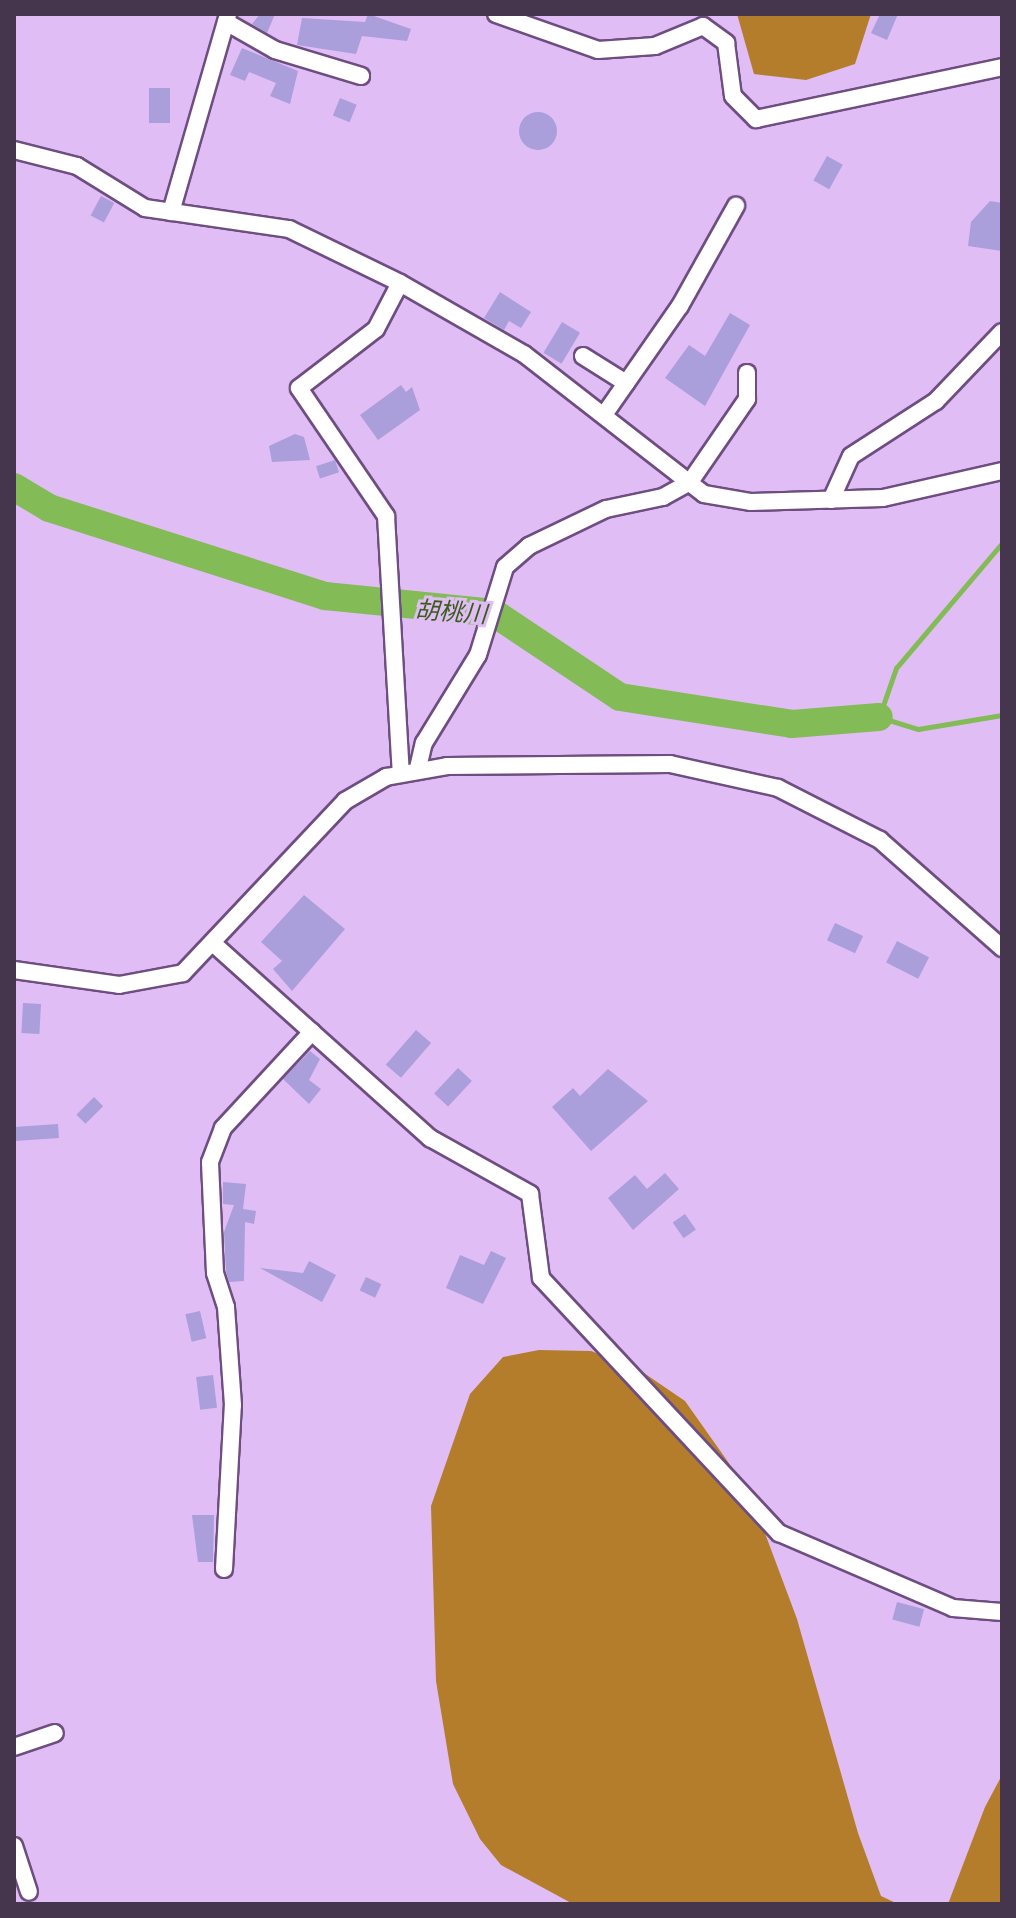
<!DOCTYPE html>
<html>
<head>
<meta charset="utf-8">
<style>
	body { margin:0 }
	#map { position:relative; width:1016px; height:1918px; overflow:hidden; background:#e1bdf6; font-family:"Libre Baskerville","Noto Sans JP",serif }
	div>[style] { position:absolute }
	[style*='--x'] { left:calc(var(--x)*1px); top:calc(var(--y)*1px); width:calc(var(--w)*1px); rotate:calc(var(--a)*1deg) }
	.forest>* { inset:0; background:#b47d2b }
	.stream>* { height:5px; margin:-2.5px; padding:0 2.5px; transform-origin:2.5px; border-radius:2.5px; background:#83bb56 }
	.river>* { height:28px; margin:-14px; padding:0 14px; transform-origin:14px; border-radius:14px; background:#83bb56 }
	.building>* { inset:0; background:#aa9edb; transform-origin:0 0 }
	.round { border-radius:50% }
	.roads { filter:drop-shadow(2px 0 #6e4e80) drop-shadow(-2px 0 #6e4e80) drop-shadow(0 2px #6e4e80) drop-shadow(0 -2px #6e4e80) }
	.street>* { height:16px; margin:-8px; padding:0 8px; transform-origin:8px; border-radius:8px; background:#fff }
	span { translate:-50% -50%; white-space:nowrap; text-align:center; line-height:1.15; -webkit-text-stroke:6px #e1bdf6; paint-order:stroke }
	.water-label { font-size:24px; color:#395d18; font-style:italic }
	.frame { position:absolute; inset:0; border:16px solid #45364d; pointer-events:none }
</style>
</head>
<body>
<div id="map">
	<div class="forest">
		<i style="clip-path:polygon(737px 14px,871px 14px,855px 64px,806px 80px,754px 74px)"></i>
		<i style="clip-path:polygon(539px 1350px,591px 1351px,638px 1369px,685px 1401px,750px 1493px,797px 1619px,858px 1833px,881px 1896px,898px 1904px,573px 1904px,501px 1865px,480px 1839px,453px 1784px,436px 1681px,431px 1506px,470px 1394px,503px 1357px)"></i>
		<i style="clip-path:polygon(1002px 1775px,1002px 1904px,948px 1904px,985px 1807px)"></i>
	</div>
	<div class="stream">
		<i style="--x:1002;--y:543;--w:164;--a:130.3"></i>
		<i style="--x:896;--y:668;--w:52;--a:109.1"></i>
		<i style="--x:879;--y:717;--w:41;--a:17.1"></i>
		<i style="--x:918;--y:729;--w:85;--a:-9.5"></i>
	</div>
	<div class="river">
		<i style="--x:14;--y:487;--w:41;--a:31"></i>
		<i style="--x:49;--y:508;--w:290;--a:17.7"></i>
		<i style="--x:325;--y:596;--w:170;--a:5.7"></i>
		<i style="--x:494;--y:613;--w:151;--a:33.7"></i>
		<i style="--x:620;--y:697;--w:174;--a:8.9"></i>
		<i style="--x:792;--y:724;--w:87;--a:-4.6"></i>
	</div>
	<div class="building">
		<i style="clip-path:polygon(260px 14px,275px 14px,267px 33px,252px 24px)"></i>
		<i style="clip-path:polygon(368px 14px,411px 29px,407px 41px,362px 36px,356px 54px,297px 45px,302px 18px,365px 22px)"></i>
		<i style="clip-path:polygon(880px 14px,898px 14px,887px 40px,871px 33px)"></i>
		<i style="clip-path:polygon(242px 48px,298px 71px,290px 104px,270px 96px,276px 83px,249px 72px,245px 81px,230px 75px)"></i>
		<i style="left:149px;top:88px;width:21px;height:35px"></i>
		<i style="left:340px;top:98px;width:18px;height:19px;rotate:22deg"></i>
		<i class="round" style="left:519px;top:112px;width:38px;height:38px"></i>
		<i style="left:827px;top:156px;width:18px;height:28px;rotate:29deg"></i>
		<i style="left:101px;top:196px;width:15px;height:22px;rotate:28deg"></i>
		<i style="clip-path:polygon(990px 201px,1002px 203px,1002px 251px,968px 246px,971px 222px)"></i>
		<i style="clip-path:polygon(500px 292px,531px 312px,521px 328px,509px 321px,504px 330px,484px 318px)"></i>
		<i style="clip-path:polygon(730px 313px,750px 325px,705px 406px,665px 378px,689px 345px,705px 356px)"></i>
		<i style="left:562px;top:322px;width:21px;height:36px;rotate:31deg"></i>
		<i style="clip-path:polygon(401px 385px,406px 392px,412px 387px,420px 410px,378px 440px,360px 415px)"></i>
		<i style="clip-path:polygon(295px 434px,304px 437px,310px 460px,272px 462px,269px 446px)"></i>
		<i style="left:335px;top:460px;width:13px;height:20px;rotate:72deg"></i>
		<i style="clip-path:polygon(304px 895px,345px 929px,292px 991px,273px 969px,282px 961px,261px 942px)"></i>
		<i style="left:835px;top:923px;width:31px;height:19px;rotate:25deg"></i>
		<i style="left:897px;top:941px;width:36px;height:24px;rotate:27deg"></i>
		<i style="left:23px;top:1003px;width:18px;height:30px;rotate:3deg"></i>
		<i style="left:416px;top:1030px;width:20px;height:46px;rotate:41deg"></i>
		<i style="clip-path:polygon(310px 1051px,320px 1059px,309px 1080px,321px 1089px,309px 1104px,283px 1079px)"></i>
		<i style="left:458px;top:1068px;width:19px;height:35px;rotate:43deg"></i>
		<i style="clip-path:polygon(608px 1069px,648px 1101px,591px 1151px,552px 1107px,573px 1088px,580px 1096px)"></i>
		<i style="left:94px;top:1097px;width:13px;height:25px;rotate:45deg"></i>
		<i style="left:58px;top:1124px;width:14px;height:44px;rotate:86deg"></i>
		<i style="clip-path:polygon(665px 1173px,679px 1189px,633px 1230px,608px 1198px,635px 1175px,647px 1189px)"></i>
		<i style="clip-path:polygon(223px 1182px,246px 1184px,243px 1209px,256px 1211px,254px 1224px,245px 1222px,244px 1281px,229px 1282px,226px 1271px,224px 1232px,234px 1205px,223px 1204px)"></i>
		<i style="left:685px;top:1214px;width:19px;height:15px;rotate:55deg"></i>
		<i style="clip-path:polygon(491px 1251px,506px 1258px,483px 1304px,446px 1288px,460px 1255px,484px 1265px)"></i>
		<i style="clip-path:polygon(309px 1261px,336px 1275px,322px 1302px,260px 1268px,303px 1273px)"></i>
		<i style="left:366px;top:1277px;width:17px;height:15px;rotate:25deg"></i>
		<i style="left:200px;top:1311px;width:28px;height:15px;rotate:77deg"></i>
		<i style="left:213px;top:1375px;width:33px;height:17px;rotate:83deg"></i>
		<i style="clip-path:polygon(192px 1515px,214px 1515px,213px 1562px,198px 1562px)"></i>
		<i style="left:897px;top:1602px;width:28px;height:18px;rotate:15deg"></i>
	</div>
	<div class="roads">
		<div class="street">
			<i style="--x:496;--y:14;--w:108;--a:19.4"></i>
			<i style="--x:598;--y:50;--w:57;--a:-4"></i>
			<i style="--x:655;--y:46;--w:52;--a:-22.6"></i>
			<i style="--x:703;--y:26;--w:29;--a:36"></i>
			<i style="--x:726;--y:43;--w:53;--a:82.5"></i>
			<i style="--x:733;--y:96;--w:33;--a:45"></i>
			<i style="--x:756;--y:119;--w:251;--a:-11.9"></i>
			<i style="--x:226;--y:22;--w:56;--a:29.7"></i>
			<i style="--x:275;--y:50;--w:90;--a:16.8"></i>
			<i style="--x:14;--y:150;--w:65;--a:14.3"></i>
			<i style="--x:77;--y:166;--w:80;--a:31.7"></i>
			<i style="--x:145;--y:208;--w:146;--a:8.3"></i>
			<i style="--x:289;--y:229;--w:123;--a:25.9"></i>
			<i style="--x:400;--y:283;--w:143;--a:29.8"></i>
			<i style="--x:524;--y:354;--w:228;--a:37.9"></i>
			<i style="--x:704;--y:494;--w:48;--a:9.7"></i>
			<i style="--x:751;--y:502;--w:132;--a:-1.7"></i>
			<i style="--x:883;--y:498;--w:122;--a:-12.8"></i>
			<i style="--x:171;--y:212;--w:206;--a:-73.9"></i>
			<i style="--x:400;--y:283;--w:52;--a:117.6"></i>
			<i style="--x:376;--y:329;--w:97;--a:142.5"></i>
			<i style="--x:299;--y:388;--w:155;--a:55.8"></i>
			<i style="--x:386;--y:516;--w:257;--a:86.7"></i>
			<i style="--x:583;--y:356;--w:51;--a:32.1"></i>
			<i style="--x:606;--y:412;--w:129;--a:-55.1"></i>
			<i style="--x:680;--y:306;--w:115;--a:-60.8"></i>
			<i style="--x:831;--y:500;--w:48;--a:-65.6"></i>
			<i style="--x:851;--y:456;--w:101;--a:-32.9"></i>
			<i style="--x:936;--y:401;--w:95;--a:-46.3"></i>
			<i style="--x:418;--y:768;--w:26;--a:-77"></i>
			<i style="--x:424;--y:743;--w:103;--a:-58.5"></i>
			<i style="--x:478;--y:655;--w:92;--a:-72.9"></i>
			<i style="--x:505;--y:567;--w:32;--a:-41"></i>
			<i style="--x:529;--y:546;--w:85;--a:-25.7"></i>
			<i style="--x:606;--y:509;--w:58;--a:-11.9"></i>
			<i style="--x:663;--y:497;--w:31;--a:-29"></i>
			<i style="--x:690;--y:482;--w:101;--a:-55.5"></i>
			<i style="--x:747;--y:399;--w:26;--a:-90"></i>
			<i style="--x:216;--y:946;--w:288;--a:41.9"></i>
			<i style="--x:430;--y:1138;--w:115;--a:29.2"></i>
			<i style="--x:530;--y:1194;--w:85;--a:82.5"></i>
			<i style="--x:541;--y:1278;--w:349;--a:47"></i>
			<i style="--x:779;--y:1533;--w:189;--a:23.3"></i>
			<i style="--x:953;--y:1608;--w:49;--a:4.7"></i>
			<i style="--x:14;--y:970;--w:106;--a:8.1"></i>
			<i style="--x:119;--y:985;--w:65;--a:-10.6"></i>
			<i style="--x:183;--y:973;--w:236;--a:-46.7"></i>
			<i style="--x:345;--y:801;--w:48;--a:-30.3"></i>
			<i style="--x:386;--y:777;--w:62;--a:-10.2"></i>
			<i style="--x:447;--y:766;--w:223;--a:-0.5"></i>
			<i style="--x:670;--y:764;--w:111;--a:12.5"></i>
			<i style="--x:778;--y:788;--w:114;--a:27"></i>
			<i style="--x:880;--y:840;--w:163;--a:41.5"></i>
			<i style="--x:224;--y:1569;--w:164;--a:-86.9"></i>
			<i style="--x:233;--y:1405;--w:98;--a:-94.1"></i>
			<i style="--x:226;--y:1307;--w:36;--a:-108"></i>
			<i style="--x:215;--y:1273;--w:111;--a:-92.6"></i>
			<i style="--x:210;--y:1162;--w:36;--a:-69"></i>
			<i style="--x:223;--y:1128;--w:131;--a:-47.2"></i>
			<i style="--x:14;--y:1747;--w:43;--a:-18.9"></i>
			<i style="--x:14;--y:1846;--w:48;--a:71.9"></i>
		</div>
	</div>
	<div class="water-label">
		<span style="left:451px;top:612px;rotate:4deg">胡桃川</span>
	</div>
	<div class="frame"></div>
</div>
</body>
</html>
